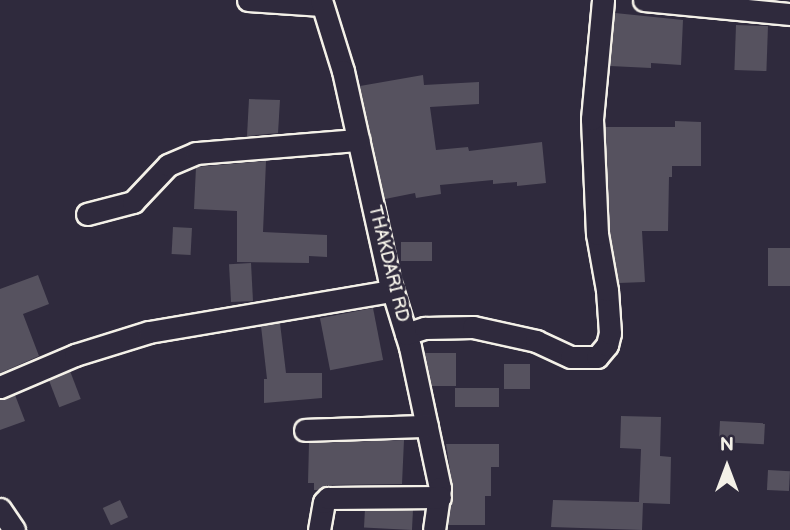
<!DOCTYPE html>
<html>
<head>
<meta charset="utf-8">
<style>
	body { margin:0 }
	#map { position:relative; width:790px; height:530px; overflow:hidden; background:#2f2a3d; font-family:"Balsamiq Sans",sans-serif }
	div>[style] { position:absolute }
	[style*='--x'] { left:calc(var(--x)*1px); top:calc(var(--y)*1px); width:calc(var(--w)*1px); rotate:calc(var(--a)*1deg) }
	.building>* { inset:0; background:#56525f; transform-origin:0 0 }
	.roads { filter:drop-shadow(2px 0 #f4f1e8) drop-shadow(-2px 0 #f4f1e8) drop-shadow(0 2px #f4f1e8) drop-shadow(0 -2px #f4f1e8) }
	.minor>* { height:21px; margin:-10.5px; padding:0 10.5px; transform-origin:10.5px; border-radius:10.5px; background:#2f2a3d }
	span { translate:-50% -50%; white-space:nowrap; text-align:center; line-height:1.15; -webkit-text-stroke:6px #2f2a3d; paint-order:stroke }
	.street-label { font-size:18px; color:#f4f1e8 }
	.north { position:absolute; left:692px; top:432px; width:70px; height:70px; -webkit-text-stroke:5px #2f2a3d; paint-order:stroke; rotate:0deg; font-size:19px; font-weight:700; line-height:28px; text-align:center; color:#f4f1e8 }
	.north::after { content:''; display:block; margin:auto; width:24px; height:32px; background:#f4f1e8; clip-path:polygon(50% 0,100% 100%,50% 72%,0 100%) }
</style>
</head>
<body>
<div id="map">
	<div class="building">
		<i style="clip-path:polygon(615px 13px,683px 20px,681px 65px,651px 63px,651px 68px,610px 66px)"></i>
		<i style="left:736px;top:25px;width:32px;height:45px;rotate:2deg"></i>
		<i style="clip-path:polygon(423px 75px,424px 85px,479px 82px,479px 104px,430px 107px,436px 150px,468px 147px,469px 151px,542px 142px,546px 183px,517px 186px,517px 182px,493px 184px,493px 180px,440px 185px,441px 194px,416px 198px,415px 193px,385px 199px,360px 86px)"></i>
		<i style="clip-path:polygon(249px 99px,280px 100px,278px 133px,247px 136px)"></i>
		<i style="clip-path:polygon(675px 121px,701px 122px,701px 166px,672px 166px,672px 177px,669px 177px,668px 231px,642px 231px,645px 282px,619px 283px,610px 233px,605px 127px,675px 127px)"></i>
		<i style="clip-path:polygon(266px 161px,263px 232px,327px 235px,327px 257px,309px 256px,309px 263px,237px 262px,237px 211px,194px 209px,196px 167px)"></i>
		<i style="left:173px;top:227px;width:19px;height:27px;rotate:3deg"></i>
		<i style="left:401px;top:242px;width:31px;height:19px"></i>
		<i style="left:768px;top:248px;width:22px;height:38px"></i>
		<i style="left:251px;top:263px;width:38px;height:22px;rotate:87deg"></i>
		<i style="clip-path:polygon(38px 275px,49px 304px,23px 314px,39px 356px,0 373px,0 289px)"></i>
		<i style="left:373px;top:308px;width:53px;height:54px;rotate:79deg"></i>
		<i style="clip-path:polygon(280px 323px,286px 373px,322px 373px,322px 398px,264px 403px,264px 379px,267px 379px,261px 326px)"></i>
		<i style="clip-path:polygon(425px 353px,456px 353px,456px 386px,432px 386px)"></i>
		<i style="left:530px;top:364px;width:25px;height:26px;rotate:90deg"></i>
		<i style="left:70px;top:371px;width:30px;height:23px;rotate:69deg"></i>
		<i style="left:455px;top:388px;width:44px;height:19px"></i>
		<i style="clip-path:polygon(15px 395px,25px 421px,0 430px,0 400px)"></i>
		<i style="clip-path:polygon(621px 416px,661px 417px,660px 456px,671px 457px,670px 504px,643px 503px,642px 530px,551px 527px,553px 500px,639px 502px,641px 449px,620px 448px)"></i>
		<i style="left:720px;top:421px;width:45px;height:21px;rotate:3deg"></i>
		<i style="clip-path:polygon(404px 440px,402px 484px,328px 485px,317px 490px,314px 490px,314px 483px,308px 483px,309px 443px)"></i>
		<i style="clip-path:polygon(446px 444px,499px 444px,499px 467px,491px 467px,491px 496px,485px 496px,485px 525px,448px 525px,453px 489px)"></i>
		<i style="left:768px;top:470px;width:22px;height:20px;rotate:3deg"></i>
		<i style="left:120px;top:500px;width:19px;height:19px;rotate:65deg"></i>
		<i style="left:413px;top:510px;width:20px;height:48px;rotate:93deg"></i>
	</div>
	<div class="roads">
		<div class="minor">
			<i style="--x:248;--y:0;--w:74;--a:3.9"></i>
			<i style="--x:321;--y:0;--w:74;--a:72.8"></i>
			<i style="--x:343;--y:71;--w:213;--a:77.5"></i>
			<i style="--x:389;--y:279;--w:71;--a:72.8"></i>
			<i style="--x:410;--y:347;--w:144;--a:78"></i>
			<i style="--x:440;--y:488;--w:42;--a:98.1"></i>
			<i style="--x:644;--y:0;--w:147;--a:5.5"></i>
			<i style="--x:87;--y:214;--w:48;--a:-14.6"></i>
			<i style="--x:133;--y:202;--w:51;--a:-46.6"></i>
			<i style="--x:168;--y:165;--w:30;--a:-23"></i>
			<i style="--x:196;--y:153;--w:163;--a:-4.6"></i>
			<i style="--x:406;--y:334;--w:20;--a:-18"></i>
			<i style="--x:425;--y:328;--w:48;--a:-1.2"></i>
			<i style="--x:473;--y:327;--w:65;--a:12.5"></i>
			<i style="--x:536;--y:341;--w:38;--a:25"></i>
			<i style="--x:571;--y:357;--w:26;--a:0"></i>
			<i style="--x:597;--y:357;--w:16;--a:-50"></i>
			<i style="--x:607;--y:345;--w:12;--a:-76"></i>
			<i style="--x:610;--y:333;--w:43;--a:-94"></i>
			<i style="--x:607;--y:290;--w:57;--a:-100.1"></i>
			<i style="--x:597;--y:234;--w:115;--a:-92.5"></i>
			<i style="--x:592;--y:119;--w:120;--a:-84.7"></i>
			<i style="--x:0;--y:387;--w:82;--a:-23.1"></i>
			<i style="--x:75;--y:355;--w:77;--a:-17.3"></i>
			<i style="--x:149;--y:332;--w:246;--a:-9.6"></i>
			<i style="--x:305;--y:430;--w:122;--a:-1.9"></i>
			<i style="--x:0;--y:509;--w:25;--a:56"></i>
			<i style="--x:319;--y:530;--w:28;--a:-80"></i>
			<i style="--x:324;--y:502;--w:6;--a:-45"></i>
			<i style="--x:328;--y:498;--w:112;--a:-0.5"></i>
		</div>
	</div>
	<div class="street-label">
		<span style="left:388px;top:264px;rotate:76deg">THAKDARI RD</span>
	</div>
	<div class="north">N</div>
</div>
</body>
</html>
